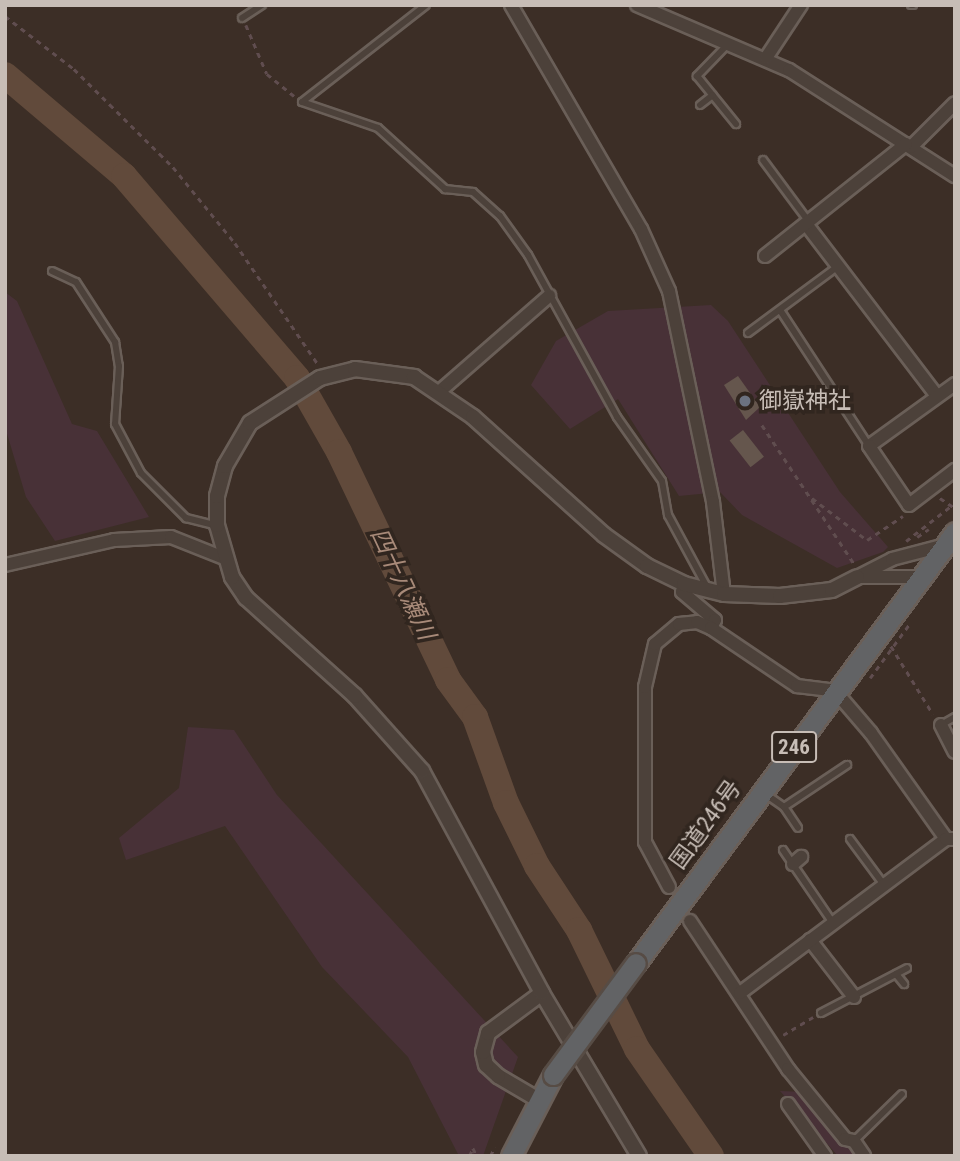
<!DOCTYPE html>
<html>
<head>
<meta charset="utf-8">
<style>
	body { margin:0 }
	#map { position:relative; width:960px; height:1161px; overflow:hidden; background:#3c2e26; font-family:"Roboto Condensed","Noto Sans JP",sans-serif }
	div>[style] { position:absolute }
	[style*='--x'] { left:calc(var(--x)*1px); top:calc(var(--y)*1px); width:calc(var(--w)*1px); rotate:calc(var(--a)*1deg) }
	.green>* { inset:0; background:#483137 }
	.river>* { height:26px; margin:-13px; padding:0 13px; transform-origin:13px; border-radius:13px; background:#614a3b }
	.building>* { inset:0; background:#65564d; transform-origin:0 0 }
	.path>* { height:2.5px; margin-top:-1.25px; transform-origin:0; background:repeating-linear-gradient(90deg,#604d4f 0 5px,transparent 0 10px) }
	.roads { filter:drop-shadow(2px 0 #6a5f58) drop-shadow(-2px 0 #6a5f58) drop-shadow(0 2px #6a5f58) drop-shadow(0 -2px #6a5f58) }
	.service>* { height:6px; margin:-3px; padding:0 3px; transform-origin:3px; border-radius:3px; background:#4c413a }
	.minor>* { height:12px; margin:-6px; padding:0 6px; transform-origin:6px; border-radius:6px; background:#4c413a }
	.tertiary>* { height:14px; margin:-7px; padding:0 7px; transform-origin:7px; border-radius:7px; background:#4c413a }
	.trunk>* { height:19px; margin:-9.5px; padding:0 9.5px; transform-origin:9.5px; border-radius:9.5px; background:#626365 }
	.bridges { filter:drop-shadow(2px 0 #574c45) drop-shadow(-2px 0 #574c45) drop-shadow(0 2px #574c45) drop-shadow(0 -2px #574c45) }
	.trunk-bridge>* { height:19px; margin:-9.5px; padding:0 9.5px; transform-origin:9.5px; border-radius:9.5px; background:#626365 }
	.dots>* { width:19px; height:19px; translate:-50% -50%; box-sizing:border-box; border:4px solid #31261f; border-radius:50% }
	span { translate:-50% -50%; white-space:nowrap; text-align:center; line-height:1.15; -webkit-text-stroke:7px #31261f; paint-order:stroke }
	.shield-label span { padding:2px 5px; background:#31261f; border:2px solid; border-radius:5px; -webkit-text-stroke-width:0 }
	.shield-label { font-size:21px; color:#c7bdb6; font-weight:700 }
	.poi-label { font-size:23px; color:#c7bdb6 }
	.left { translate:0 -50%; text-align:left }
	.street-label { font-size:23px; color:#c7bdb6 }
	.water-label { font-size:24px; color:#a88a79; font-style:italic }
	.frame { position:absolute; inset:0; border:7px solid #c7bdb6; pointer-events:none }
</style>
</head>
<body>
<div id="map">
	<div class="green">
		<i style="clip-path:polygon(5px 292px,17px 301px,72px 424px,97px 431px,149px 517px,55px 541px,26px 497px,5px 427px)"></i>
		<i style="clip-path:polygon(711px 305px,728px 321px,840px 492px,888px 547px,883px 552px,837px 568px,742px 515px,720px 492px,679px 496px,618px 399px,570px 429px,531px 385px,556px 341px,608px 311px)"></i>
		<i style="clip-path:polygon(188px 727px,234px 730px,277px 795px,518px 1057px,483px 1156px,459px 1156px,408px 1057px,322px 967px,225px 826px,126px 860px,119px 838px,179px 788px)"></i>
		<i style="clip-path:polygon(780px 1091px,806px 1092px,857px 1156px,838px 1156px)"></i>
	</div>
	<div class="river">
		<i style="--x:5;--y:75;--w:156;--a:40.3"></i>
		<i style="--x:124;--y:176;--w:266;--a:49.4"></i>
		<i style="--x:297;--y:378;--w:85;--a:60.4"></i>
		<i style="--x:339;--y:452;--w:253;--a:64.4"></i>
		<i style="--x:448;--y:680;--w:46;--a:53.9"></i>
		<i style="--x:475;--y:717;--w:91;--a:70.2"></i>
		<i style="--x:506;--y:803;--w:70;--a:63.8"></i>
		<i style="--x:537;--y:866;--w:77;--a:56.7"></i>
		<i style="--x:579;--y:930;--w:132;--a:64"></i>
		<i style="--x:637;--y:1049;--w:130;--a:55.3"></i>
	</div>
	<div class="building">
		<i style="clip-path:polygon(738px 376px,760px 407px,746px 420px,724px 385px)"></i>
		<i style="left:743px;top:430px;width:34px;height:17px;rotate:52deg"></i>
	</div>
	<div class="path">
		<i style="--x:5;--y:16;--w:87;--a:37.5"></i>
		<i style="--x:74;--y:69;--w:139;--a:44.7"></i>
		<i style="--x:173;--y:167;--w:98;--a:50.8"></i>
		<i style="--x:235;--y:243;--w:147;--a:55.6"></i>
		<i style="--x:246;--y:25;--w:53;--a:66.8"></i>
		<i style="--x:267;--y:74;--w:35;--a:39"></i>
		<i style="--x:762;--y:425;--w:168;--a:56.4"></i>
		<i style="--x:812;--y:498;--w:69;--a:37.4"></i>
		<i style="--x:867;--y:540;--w:43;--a:-33.7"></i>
		<i style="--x:940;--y:498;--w:18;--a:34"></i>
		<i style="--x:917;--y:537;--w:14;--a:-34"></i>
		<i style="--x:906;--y:541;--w:57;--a:-37.9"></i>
		<i style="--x:891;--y:646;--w:80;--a:58.3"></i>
		<i style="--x:870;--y:678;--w:69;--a:-53.8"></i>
		<i style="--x:783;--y:1035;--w:35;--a:-31"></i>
		<i style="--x:469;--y:1156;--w:9;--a:-63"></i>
		<i style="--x:473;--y:1148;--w:9;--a:63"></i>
		<i style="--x:490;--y:1156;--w:10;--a:-61"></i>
	</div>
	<div class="roads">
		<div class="service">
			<i style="--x:911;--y:5;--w:2;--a:0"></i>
			<i style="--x:242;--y:18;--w:24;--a:-33"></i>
			<i style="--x:728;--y:44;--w:45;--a:134.1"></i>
			<i style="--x:697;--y:76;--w:62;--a:50.9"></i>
			<i style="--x:302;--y:102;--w:80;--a:18.9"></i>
			<i style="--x:378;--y:128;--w:91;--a:42.3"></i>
			<i style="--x:445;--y:189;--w:28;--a:6"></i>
			<i style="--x:473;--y:192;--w:36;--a:42"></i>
			<i style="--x:500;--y:216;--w:48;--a:54.3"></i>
			<i style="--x:528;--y:255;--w:185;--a:61.2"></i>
			<i style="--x:617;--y:417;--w:78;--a:54.9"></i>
			<i style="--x:662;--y:481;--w:35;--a:80"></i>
			<i style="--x:668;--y:515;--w:84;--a:61.6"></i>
			<i style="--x:302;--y:102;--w:157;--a:-38"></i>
			<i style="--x:700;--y:105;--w:16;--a:-38"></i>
			<i style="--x:763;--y:160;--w:77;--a:53.4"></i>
			<i style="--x:52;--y:271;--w:26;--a:25"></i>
			<i style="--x:76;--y:282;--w:72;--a:57"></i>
			<i style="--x:115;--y:342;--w:24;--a:81"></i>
			<i style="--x:119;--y:366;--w:58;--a:93.9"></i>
			<i style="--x:115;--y:424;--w:55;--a:62"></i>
			<i style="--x:141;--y:473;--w:64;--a:45"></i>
			<i style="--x:186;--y:518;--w:30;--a:14"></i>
			<i style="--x:780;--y:310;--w:163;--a:56.8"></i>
			<i style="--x:748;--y:333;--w:111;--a:-36.6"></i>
			<i style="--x:941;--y:725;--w:16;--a:-30"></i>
			<i style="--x:764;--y:793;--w:24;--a:35"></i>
			<i style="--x:784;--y:807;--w:25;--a:56"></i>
			<i style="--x:784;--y:807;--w:76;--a:-33.7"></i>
			<i style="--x:850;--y:839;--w:57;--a:53.5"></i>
			<i style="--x:783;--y:850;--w:88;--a:55.6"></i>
			<i style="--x:896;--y:974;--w:13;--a:51"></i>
			<i style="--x:821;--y:1013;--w:97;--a:-27.6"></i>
			<i style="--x:854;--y:1141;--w:67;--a:-44.4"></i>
		</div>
		<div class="minor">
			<i style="--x:511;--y:5;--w:259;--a:59.9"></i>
			<i style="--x:641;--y:229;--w:68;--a:65.7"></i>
			<i style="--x:669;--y:291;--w:216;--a:78.2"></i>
			<i style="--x:713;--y:502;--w:93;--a:83.2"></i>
			<i style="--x:637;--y:5;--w:165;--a:23.2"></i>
			<i style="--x:789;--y:70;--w:197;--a:32.6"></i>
			<i style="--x:766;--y:58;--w:64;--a:-56.6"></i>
			<i style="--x:911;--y:147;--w:62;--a:-45"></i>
			<i style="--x:806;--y:224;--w:216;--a:52.7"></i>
			<i style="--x:765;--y:256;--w:180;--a:-38.5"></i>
			<i style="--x:955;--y:384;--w:106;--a:144.2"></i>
			<i style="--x:869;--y:446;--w:71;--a:55.9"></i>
			<i style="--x:909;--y:505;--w:58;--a:-37.3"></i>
			<i style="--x:440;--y:391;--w:145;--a:-41.1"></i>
			<i style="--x:5;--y:565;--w:112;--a:-12.9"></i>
			<i style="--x:114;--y:540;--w:57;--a:-3"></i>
			<i style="--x:171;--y:537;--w:57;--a:21.6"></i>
			<i style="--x:857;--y:577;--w:39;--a:-27"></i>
			<i style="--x:892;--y:559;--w:52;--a:-14.6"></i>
			<i style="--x:861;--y:577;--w:56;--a:0"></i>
			<i style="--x:684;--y:584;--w:8;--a:104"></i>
			<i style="--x:682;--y:592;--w:43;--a:40.3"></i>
			<i style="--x:715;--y:620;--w:9;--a:117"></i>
			<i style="--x:941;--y:725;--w:30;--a:63"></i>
			<i style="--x:793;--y:864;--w:11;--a:-41"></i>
			<i style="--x:669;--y:887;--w:51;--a:-118.1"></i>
			<i style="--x:645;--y:842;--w:155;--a:-90"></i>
			<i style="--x:645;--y:687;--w:44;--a:-76.9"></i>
			<i style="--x:655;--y:644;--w:31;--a:-40"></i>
			<i style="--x:679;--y:624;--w:18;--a:-6"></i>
			<i style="--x:697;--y:622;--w:15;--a:23"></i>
			<i style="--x:711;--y:628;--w:104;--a:34"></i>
			<i style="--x:797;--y:686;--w:38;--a:7"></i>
			<i style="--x:835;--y:691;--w:55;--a:49.4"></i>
			<i style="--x:871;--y:733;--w:130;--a:54.7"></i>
			<i style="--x:690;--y:921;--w:178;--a:56.5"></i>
			<i style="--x:788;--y:1069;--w:90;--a:50.8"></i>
			<i style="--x:845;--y:1139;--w:9;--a:13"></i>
			<i style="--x:854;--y:1141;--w:18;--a:56"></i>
			<i style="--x:810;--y:940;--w:72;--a:52.3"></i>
			<i style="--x:740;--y:993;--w:257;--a:-36.8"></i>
			<i style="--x:946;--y:839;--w:9;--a:0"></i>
			<i style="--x:788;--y:1104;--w:64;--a:54.6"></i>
		</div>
		<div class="tertiary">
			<i style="--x:537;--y:1099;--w:45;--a:-149.5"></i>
			<i style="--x:498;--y:1076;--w:16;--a:-137"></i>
			<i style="--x:486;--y:1065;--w:13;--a:-103"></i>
			<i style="--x:483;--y:1052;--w:20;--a:-75"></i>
			<i style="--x:488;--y:1033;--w:67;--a:-36.5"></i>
			<i style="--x:639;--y:1156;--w:190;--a:-120.8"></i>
			<i style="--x:542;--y:993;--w:252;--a:-118.4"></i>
			<i style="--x:422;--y:771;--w:101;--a:-131.8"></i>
			<i style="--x:355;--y:696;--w:147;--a:-138"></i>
			<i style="--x:246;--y:598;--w:25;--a:-124"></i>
			<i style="--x:232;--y:577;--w:54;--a:-106.1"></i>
			<i style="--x:217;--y:525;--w:29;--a:-90"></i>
			<i style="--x:217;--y:496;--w:31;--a:-75"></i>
			<i style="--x:225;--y:466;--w:50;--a:-59.8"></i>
			<i style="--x:250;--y:423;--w:83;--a:-32.7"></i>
			<i style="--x:320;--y:378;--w:36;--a:-14"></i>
			<i style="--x:355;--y:369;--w:60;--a:7.7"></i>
			<i style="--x:414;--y:377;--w:71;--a:34.1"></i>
			<i style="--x:473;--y:417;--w:176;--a:42"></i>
			<i style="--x:604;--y:535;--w:53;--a:35.8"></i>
			<i style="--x:647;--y:566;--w:41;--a:25.9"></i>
			<i style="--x:684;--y:584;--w:41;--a:14"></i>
			<i style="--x:724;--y:594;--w:56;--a:2"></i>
			<i style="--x:780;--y:596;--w:52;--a:-6.6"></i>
			<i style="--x:832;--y:590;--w:28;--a:-27"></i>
		</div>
		<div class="trunk">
			<i style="--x:636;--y:963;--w:536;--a:-53.49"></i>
			<i style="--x:511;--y:1156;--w:91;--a:-62.6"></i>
		</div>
	</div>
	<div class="bridges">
		<div class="trunk-bridge">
			<i style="--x:553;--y:1075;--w:139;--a:-53.5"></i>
		</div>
	</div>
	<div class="dots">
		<i style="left:745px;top:401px;background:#6b7280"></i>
	</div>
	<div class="shield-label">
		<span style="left:794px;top:747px">246</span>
	</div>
	<div class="poi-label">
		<span class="left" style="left:759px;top:401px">御嶽神社</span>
	</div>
	<div class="street-label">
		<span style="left:706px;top:825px;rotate:-54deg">国道246号</span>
	</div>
	<div class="water-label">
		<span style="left:402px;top:584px;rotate:65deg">四十八瀬川</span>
	</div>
	<div class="frame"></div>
</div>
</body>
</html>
